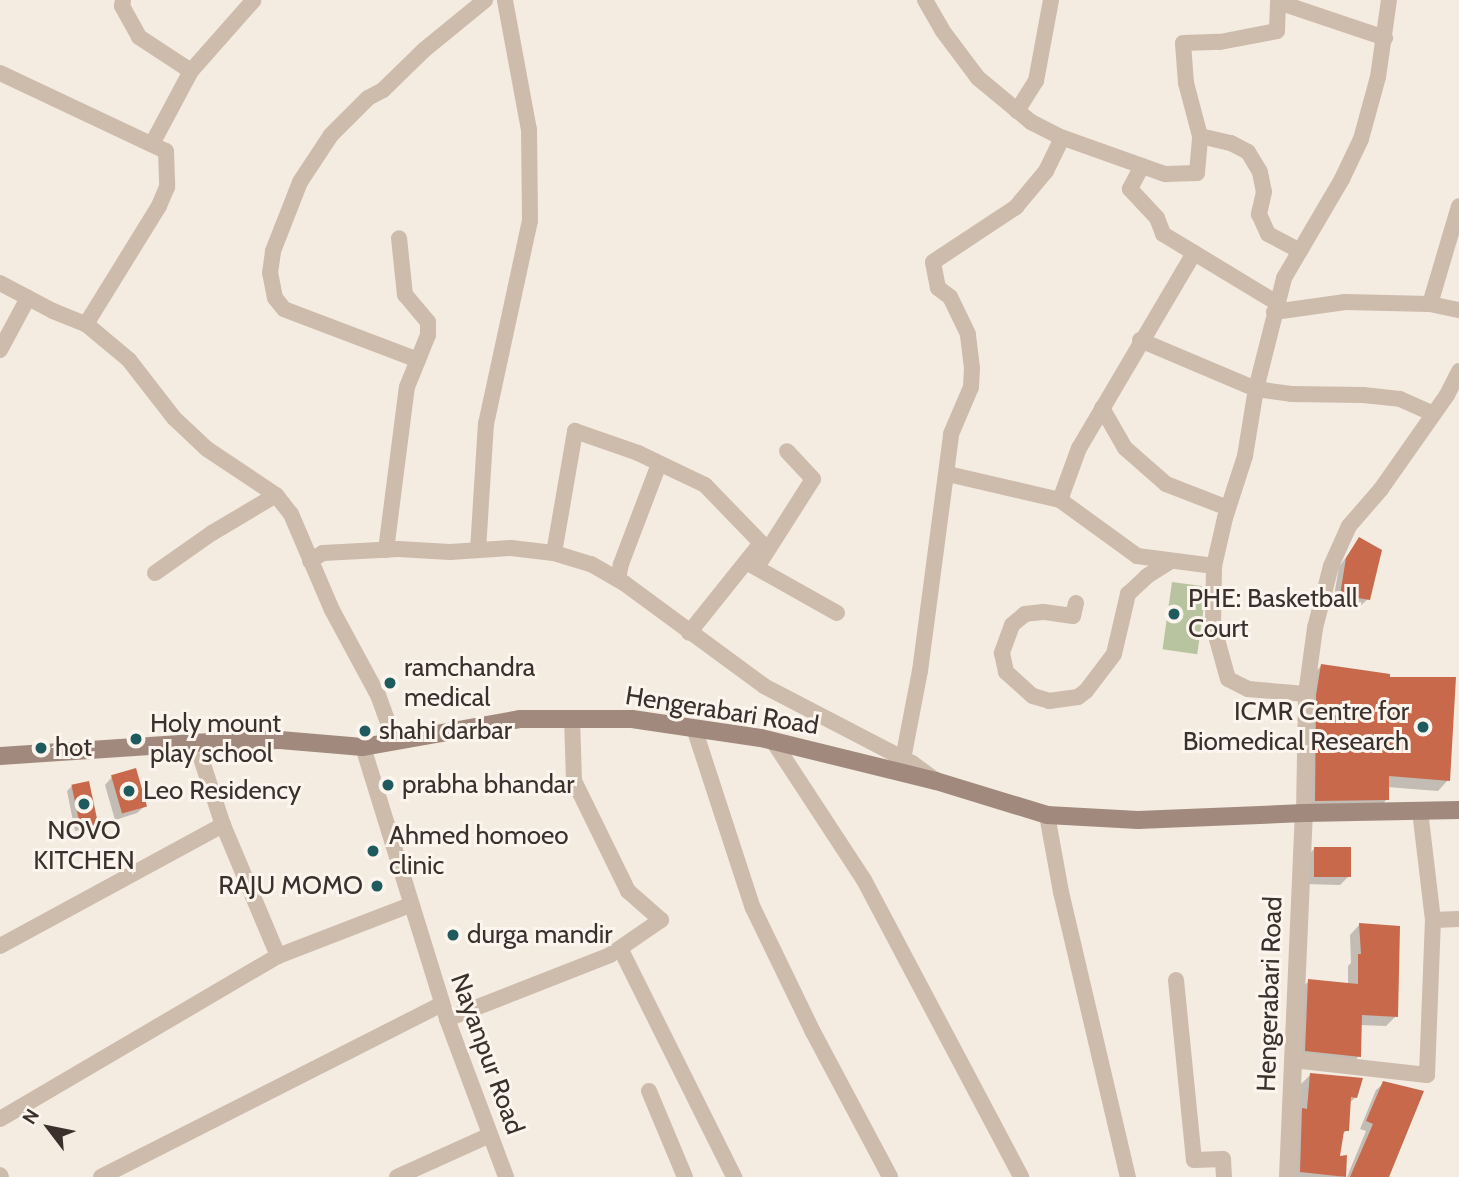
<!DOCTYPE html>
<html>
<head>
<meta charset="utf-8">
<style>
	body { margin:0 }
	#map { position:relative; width:1459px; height:1177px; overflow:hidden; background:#f4ebe1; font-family:Cabin,sans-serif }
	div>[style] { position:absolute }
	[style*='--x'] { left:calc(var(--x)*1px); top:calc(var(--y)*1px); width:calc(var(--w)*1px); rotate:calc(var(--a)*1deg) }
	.green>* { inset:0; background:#b8c4a0; transform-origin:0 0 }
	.shadow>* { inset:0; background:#0003 }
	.building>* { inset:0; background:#c8694b; transform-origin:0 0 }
	.minor>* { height:16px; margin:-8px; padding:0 8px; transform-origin:8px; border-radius:8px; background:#cdbbac }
	.tertiary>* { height:18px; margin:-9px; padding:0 9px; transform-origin:9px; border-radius:9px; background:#cdbbac }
	.secondary>* { height:18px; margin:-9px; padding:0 9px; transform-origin:9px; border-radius:9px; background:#a18a7d }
	.dots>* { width:19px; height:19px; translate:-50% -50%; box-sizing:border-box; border:4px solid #fbf5ee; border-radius:50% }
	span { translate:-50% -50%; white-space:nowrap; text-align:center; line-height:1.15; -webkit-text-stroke:6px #fbf5ee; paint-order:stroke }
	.poi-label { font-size:26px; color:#3b302b }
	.left { translate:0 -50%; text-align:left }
	.right { translate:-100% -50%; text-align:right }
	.street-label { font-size:26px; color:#3b302b }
	.north { position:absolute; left:14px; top:1093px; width:70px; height:70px; -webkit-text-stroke:5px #fbf5ee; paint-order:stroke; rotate:302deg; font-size:19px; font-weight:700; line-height:28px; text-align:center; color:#3b302b }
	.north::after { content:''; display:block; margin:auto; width:24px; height:32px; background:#3b302b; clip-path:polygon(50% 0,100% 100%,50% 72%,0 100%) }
</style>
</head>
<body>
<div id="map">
	<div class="green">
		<i style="left:1172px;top:582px;width:35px;height:68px;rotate:8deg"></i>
	</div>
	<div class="shadow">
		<i style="clip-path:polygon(1359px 539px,1368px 599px,1360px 606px,1333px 602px,1339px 567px)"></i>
		<i style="clip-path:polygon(1321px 666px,1448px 780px,1438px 791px,1387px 787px,1387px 799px,1377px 810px,1305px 811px,1311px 676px)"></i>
		<i style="clip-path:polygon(112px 777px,145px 806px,137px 813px,115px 820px,105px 785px)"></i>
		<i style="clip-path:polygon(72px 786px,96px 823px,91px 828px,75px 831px,67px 791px)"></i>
		<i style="clip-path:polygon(1315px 848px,1348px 877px,1340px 885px,1306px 884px,1307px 856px)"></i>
		<i style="clip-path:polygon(1360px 924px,1396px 1016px,1386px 1026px,1360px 1025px,1359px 1056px,1348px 1067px,1295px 1061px,1298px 991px,1309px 981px,1348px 985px,1348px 966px,1351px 963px,1350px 935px)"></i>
		<i style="clip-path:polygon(1311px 1074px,1356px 1097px,1348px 1104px,1347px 1130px,1341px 1136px,1337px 1158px,1344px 1173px,1341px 1177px,1291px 1177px,1301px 1084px)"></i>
		<i style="clip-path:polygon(1384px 1083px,1386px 1177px,1347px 1177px,1366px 1131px,1360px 1129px,1376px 1090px)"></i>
	</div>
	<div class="building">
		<i style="clip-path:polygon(1359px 537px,1382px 550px,1370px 600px,1340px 595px,1346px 558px)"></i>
		<i style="clip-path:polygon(1321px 664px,1390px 674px,1390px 677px,1456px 677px,1450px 781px,1389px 776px,1389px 800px,1315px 801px,1316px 695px)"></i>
		<i style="left:136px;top:768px;width:40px;height:26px;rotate:74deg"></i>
		<i style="left:89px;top:781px;width:44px;height:18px;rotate:78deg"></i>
		<i style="left:1314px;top:847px;width:37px;height:30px"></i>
		<i style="clip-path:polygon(1359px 923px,1400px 926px,1398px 1017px,1362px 1015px,1361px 1057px,1305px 1051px,1308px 979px,1358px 984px,1358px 954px,1361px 954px)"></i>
		<i style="clip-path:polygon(1310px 1073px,1363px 1078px,1357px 1098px,1351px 1097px,1349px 1131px,1344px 1131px,1340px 1156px,1347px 1155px,1346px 1177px,1300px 1172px,1302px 1108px,1307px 1109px)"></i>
		<i style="clip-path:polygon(1383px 1081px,1424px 1091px,1389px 1177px,1350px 1177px,1373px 1124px,1366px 1121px)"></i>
	</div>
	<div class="minor">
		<i style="--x:123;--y:0;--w:6;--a:99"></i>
		<i style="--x:122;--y:6;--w:35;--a:61"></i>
		<i style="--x:139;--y:37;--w:62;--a:33.2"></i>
		<i style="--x:925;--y:0;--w:34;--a:60"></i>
		<i style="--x:942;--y:30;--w:60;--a:53.1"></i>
		<i style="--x:978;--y:78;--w:69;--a:39.7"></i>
		<i style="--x:1031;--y:122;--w:30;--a:27"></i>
		<i style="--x:1058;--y:136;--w:114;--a:19.6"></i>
		<i style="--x:1165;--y:174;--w:32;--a:-2"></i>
		<i style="--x:1197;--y:173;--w:37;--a:-85"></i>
		<i style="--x:1200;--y:136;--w:55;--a:-104.8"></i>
		<i style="--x:1186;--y:83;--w:40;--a:-94.3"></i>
		<i style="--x:1183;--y:43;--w:37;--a:-2"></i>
		<i style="--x:1220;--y:42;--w:58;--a:-10.9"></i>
		<i style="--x:1277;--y:31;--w:29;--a:-88"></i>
		<i style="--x:1278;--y:2;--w:113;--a:18.6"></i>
		<i style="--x:0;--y:73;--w:183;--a:25.2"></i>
		<i style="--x:166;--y:151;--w:36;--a:88"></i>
		<i style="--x:167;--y:187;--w:21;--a:113"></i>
		<i style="--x:159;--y:206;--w:139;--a:121.7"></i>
		<i style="--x:1017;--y:111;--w:36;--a:-58"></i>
		<i style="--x:1036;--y:81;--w:82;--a:-79.5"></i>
		<i style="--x:1200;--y:136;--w:32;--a:13"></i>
		<i style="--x:1231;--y:143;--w:19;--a:28"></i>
		<i style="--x:1248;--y:152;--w:23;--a:59"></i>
		<i style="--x:1260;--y:172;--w:20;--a:79"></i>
		<i style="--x:1264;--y:192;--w:23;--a:103"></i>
		<i style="--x:1259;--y:214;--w:22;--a:66"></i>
		<i style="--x:1268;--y:234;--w:36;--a:28"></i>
		<i style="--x:152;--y:144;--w:83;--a:-61.9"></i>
		<i style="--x:191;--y:71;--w:94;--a:-48.5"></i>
		<i style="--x:1142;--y:166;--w:26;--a:118"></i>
		<i style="--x:1130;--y:189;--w:40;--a:47"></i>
		<i style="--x:1157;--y:218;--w:17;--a:69"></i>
		<i style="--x:1163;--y:234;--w:133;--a:31.2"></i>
		<i style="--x:1194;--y:253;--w:226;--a:120.5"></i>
		<i style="--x:1079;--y:448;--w:55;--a:110.1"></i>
		<i style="--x:1060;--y:500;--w:95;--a:36"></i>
		<i style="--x:1137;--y:556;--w:78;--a:7.4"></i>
		<i style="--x:0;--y:283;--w:60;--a:27.8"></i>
		<i style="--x:53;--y:311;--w:35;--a:22"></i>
		<i style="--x:86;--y:324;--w:56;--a:39.9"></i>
		<i style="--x:129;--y:360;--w:73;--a:52.2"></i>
		<i style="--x:174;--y:418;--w:45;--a:43.2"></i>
		<i style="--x:207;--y:449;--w:83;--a:33.7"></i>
		<i style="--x:276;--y:495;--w:24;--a:52"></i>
		<i style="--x:291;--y:514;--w:104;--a:66.9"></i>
		<i style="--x:332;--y:610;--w:97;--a:61.6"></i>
		<i style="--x:378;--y:695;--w:47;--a:70"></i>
		<i style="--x:1430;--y:304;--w:102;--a:-73.5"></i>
		<i style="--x:1274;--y:312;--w:72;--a:-8"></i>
		<i style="--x:1345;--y:302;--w:85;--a:1.3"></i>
		<i style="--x:1430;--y:304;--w:30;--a:12"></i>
		<i style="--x:1140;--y:340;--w:126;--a:22.9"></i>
		<i style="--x:1256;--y:389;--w:35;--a:8"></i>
		<i style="--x:1291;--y:394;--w:72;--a:0.8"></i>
		<i style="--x:1363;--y:395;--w:37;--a:6"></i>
		<i style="--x:1400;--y:399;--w:35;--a:24"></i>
		<i style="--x:0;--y:350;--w:59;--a:-61.7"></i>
		<i style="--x:418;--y:360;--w:143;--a:-159.2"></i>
		<i style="--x:284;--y:309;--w:14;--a:-129"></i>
		<i style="--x:275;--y:298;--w:25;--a:-101"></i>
		<i style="--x:270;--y:273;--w:22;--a:-82"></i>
		<i style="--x:273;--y:251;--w:74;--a:-68.6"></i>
		<i style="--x:300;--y:182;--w:56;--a:-56.6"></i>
		<i style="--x:331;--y:135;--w:52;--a:-45"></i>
		<i style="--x:368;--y:98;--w:17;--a:-28"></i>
		<i style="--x:383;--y:90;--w:57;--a:-44.3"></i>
		<i style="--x:424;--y:50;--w:79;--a:-39.3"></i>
		<i style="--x:1102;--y:408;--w:46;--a:60.1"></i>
		<i style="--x:1125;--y:448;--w:55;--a:41.3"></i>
		<i style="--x:1166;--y:484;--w:66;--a:21.2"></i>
		<i style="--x:948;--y:474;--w:115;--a:13.1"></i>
		<i style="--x:386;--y:550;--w:164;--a:-82.7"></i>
		<i style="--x:407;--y:387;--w:56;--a:-68"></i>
		<i style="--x:428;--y:335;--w:13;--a:-90"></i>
		<i style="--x:428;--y:322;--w:35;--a:-130"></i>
		<i style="--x:405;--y:295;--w:57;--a:-96"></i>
		<i style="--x:478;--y:550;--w:126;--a:-86.4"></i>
		<i style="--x:486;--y:424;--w:208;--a:-77.8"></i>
		<i style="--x:530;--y:221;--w:91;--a:-90.6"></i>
		<i style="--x:529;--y:130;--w:132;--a:-100.5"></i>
		<i style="--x:554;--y:553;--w:124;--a:-80.2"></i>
		<i style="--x:575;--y:431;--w:67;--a:19.2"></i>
		<i style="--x:638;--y:453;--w:74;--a:25.5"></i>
		<i style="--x:705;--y:485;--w:81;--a:46"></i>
		<i style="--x:761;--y:543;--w:115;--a:128.7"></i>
		<i style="--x:310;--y:561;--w:15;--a:-32"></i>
		<i style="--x:323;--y:553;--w:75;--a:-3.1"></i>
		<i style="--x:398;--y:549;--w:52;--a:3.3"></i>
		<i style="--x:450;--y:552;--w:61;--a:-3.8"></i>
		<i style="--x:511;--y:548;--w:43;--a:6.6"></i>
		<i style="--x:554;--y:553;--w:39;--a:17"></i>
		<i style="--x:591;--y:564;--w:38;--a:30"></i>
		<i style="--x:624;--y:583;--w:174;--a:36.3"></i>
		<i style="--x:764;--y:686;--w:167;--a:27.5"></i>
		<i style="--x:912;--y:763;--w:27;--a:36"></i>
		<i style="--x:748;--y:563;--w:102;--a:29.3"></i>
		<i style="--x:757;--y:567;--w:104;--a:-57.5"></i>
		<i style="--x:813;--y:479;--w:38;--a:-133"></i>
		<i style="--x:155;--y:573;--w:70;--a:-35.1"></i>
		<i style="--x:212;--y:533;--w:74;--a:-30.7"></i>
		<i style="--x:618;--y:579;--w:15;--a:-79"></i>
		<i style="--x:621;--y:564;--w:107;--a:-69.2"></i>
		<i style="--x:1076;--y:603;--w:13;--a:103"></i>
		<i style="--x:1073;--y:616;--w:30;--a:-172"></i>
		<i style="--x:1043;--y:612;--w:18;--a:174"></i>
		<i style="--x:1025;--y:614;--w:17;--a:140"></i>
		<i style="--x:1012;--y:625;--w:30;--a:110"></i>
		<i style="--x:1002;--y:653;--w:19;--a:78"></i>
		<i style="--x:1006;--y:672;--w:36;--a:42"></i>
		<i style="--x:1033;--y:696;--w:17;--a:17"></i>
		<i style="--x:1049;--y:701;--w:29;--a:-8"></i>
		<i style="--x:1078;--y:697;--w:10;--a:-37"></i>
		<i style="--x:1086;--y:691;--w:46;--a:-52.9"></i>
		<i style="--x:1114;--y:654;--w:62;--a:-76.9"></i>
		<i style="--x:1128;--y:594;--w:26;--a:-43"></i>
		<i style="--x:1147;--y:576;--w:25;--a:-32"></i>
		<i style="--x:1306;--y:694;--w:58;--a:-175.1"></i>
		<i style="--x:1248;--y:689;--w:22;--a:-153"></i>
		<i style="--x:1228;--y:679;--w:56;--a:-105.5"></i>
		<i style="--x:1213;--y:625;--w:59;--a:-89"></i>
		<i style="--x:1214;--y:566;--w:49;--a:-77.1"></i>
		<i style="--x:1225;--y:518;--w:65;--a:-72.1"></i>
		<i style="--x:1245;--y:456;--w:68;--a:-80.7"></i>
		<i style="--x:1256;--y:389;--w:114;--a:-75.8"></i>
		<i style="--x:1284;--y:278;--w:115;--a:-59.6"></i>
		<i style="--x:1342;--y:179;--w:44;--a:-64.6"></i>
		<i style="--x:1361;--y:139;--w:64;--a:-74.7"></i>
		<i style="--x:1378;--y:77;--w:78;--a:-81.9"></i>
		<i style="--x:694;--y:728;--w:189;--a:71.9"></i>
		<i style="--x:753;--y:908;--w:138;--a:64.2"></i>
		<i style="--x:813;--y:1032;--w:164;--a:62"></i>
		<i style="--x:773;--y:741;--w:166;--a:56.8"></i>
		<i style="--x:864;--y:880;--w:336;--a:62.1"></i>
		<i style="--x:196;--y:743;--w:86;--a:71.8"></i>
		<i style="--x:363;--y:747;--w:285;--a:72.8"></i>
		<i style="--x:447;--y:1019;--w:169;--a:69.5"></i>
		<i style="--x:903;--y:759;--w:90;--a:-79.1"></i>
		<i style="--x:920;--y:671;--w:239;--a:-82.5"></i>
		<i style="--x:951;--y:434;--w:51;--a:-66.9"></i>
		<i style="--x:971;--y:387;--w:19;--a:-87"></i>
		<i style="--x:972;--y:368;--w:34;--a:-97"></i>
		<i style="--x:968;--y:334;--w:41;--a:-115.9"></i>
		<i style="--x:950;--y:297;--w:15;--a:-143"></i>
		<i style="--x:938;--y:288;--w:26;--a:-101"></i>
		<i style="--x:933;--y:262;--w:100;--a:-33.5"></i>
		<i style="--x:1016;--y:207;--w:47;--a:-50.2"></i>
		<i style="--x:1046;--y:171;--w:37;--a:-64"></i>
		<i style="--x:1304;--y:813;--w:119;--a:-89"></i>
		<i style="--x:1306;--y:694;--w:67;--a:-82.2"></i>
		<i style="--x:1315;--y:628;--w:64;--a:-75.5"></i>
		<i style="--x:1331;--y:566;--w:44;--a:-65.8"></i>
		<i style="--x:1349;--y:526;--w:49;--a:-49.1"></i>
		<i style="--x:1381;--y:489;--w:115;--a:-54.9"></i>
		<i style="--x:1447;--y:395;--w:27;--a:-63"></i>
		<i style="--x:1047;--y:815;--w:78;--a:79.7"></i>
		<i style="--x:1061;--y:892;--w:293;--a:76.8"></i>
		<i style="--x:1433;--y:920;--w:26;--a:-2"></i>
		<i style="--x:0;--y:946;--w:254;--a:-28.5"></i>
		<i style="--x:223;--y:825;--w:142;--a:67.2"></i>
		<i style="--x:278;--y:956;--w:142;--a:-21.1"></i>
		<i style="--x:621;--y:950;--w:254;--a:63.5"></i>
		<i style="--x:1176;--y:980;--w:181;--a:84.3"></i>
		<i style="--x:1194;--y:1160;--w:29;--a:-2"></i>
		<i style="--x:1223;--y:1159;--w:18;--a:87"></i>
		<i style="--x:447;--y:1019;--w:175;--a:-21.4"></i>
		<i style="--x:610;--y:955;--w:62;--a:-34.5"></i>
		<i style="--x:661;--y:920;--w:44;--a:-138.7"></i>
		<i style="--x:628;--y:891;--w:123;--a:-116.1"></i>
		<i style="--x:574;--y:781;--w:62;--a:-91.8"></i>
		<i style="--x:1293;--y:1060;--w:135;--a:6.4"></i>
		<i style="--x:1427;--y:1075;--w:155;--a:-87.8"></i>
		<i style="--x:1433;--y:920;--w:110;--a:-96.8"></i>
		<i style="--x:649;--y:1091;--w:93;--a:67.3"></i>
		<i style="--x:0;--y:1119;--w:322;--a:-30.4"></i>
		<i style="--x:0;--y:1175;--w:2;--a:63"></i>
		<i style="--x:101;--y:1177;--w:382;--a:-26.9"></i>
		<i style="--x:397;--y:1177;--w:102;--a:-24.3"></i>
	</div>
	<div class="tertiary">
		<i style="--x:1288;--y:1177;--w:364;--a:-87.5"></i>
	</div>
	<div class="secondary">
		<i style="--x:0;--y:756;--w:225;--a:-3.8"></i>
		<i style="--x:225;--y:741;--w:55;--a:-1"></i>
		<i style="--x:280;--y:740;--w:83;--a:4.8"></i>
		<i style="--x:363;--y:747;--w:159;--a:-10.1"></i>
		<i style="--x:520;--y:719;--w:112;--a:0"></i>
		<i style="--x:632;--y:719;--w:130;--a:8.4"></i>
		<i style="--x:761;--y:738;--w:180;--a:13.8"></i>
		<i style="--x:936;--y:781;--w:116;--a:17"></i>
		<i style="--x:1047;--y:815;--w:91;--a:3.1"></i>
		<i style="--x:1138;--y:820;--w:166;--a:-2.4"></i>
		<i style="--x:1304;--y:813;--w:155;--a:-1.1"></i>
	</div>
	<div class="dots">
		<i style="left:1174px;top:614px;background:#1f5a5e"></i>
		<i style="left:390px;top:683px;background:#1f5a5e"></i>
		<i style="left:1423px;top:727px;background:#1f5a5e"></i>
		<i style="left:365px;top:731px;background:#1f5a5e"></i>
		<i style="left:136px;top:739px;background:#1f5a5e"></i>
		<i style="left:41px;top:748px;background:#1f5a5e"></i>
		<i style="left:388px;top:785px;background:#1f5a5e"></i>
		<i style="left:129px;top:791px;background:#1f5a5e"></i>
		<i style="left:84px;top:804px;background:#1f5a5e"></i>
		<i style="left:373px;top:851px;background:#1f5a5e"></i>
		<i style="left:377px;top:886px;background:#1f5a5e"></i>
		<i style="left:453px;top:935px;background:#1f5a5e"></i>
	</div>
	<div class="poi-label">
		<span class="left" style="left:1188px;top:614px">PHE: Basketball<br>Court</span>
		<span class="left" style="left:404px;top:683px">ramchandra<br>medical</span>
		<span class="right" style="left:1409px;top:727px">ICMR Centre for<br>Biomedical Research</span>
		<span class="left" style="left:150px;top:739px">Holy mount<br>play school</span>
		<span class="left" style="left:379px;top:731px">shahi darbar</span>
		<span class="left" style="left:55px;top:748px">hot</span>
		<span class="left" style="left:402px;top:785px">prabha bhandar</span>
		<span class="left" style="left:143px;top:791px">Leo Residency</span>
		<span style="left:84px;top:846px">NOVO<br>KITCHEN</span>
		<span class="left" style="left:389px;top:851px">Ahmed homoeo<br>clinic</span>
		<span class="right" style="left:363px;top:886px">RAJU MOMO</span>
		<span class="left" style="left:467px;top:935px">durga mandir</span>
	</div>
	<div class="street-label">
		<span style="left:722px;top:711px;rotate:9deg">Hengerabari Road</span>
		<span style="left:1270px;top:994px;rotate:-88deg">Hengerabari Road</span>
		<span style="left:487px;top:1054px;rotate:70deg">Nayanpur Road</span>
	</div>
	<div class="north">N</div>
</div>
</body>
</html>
